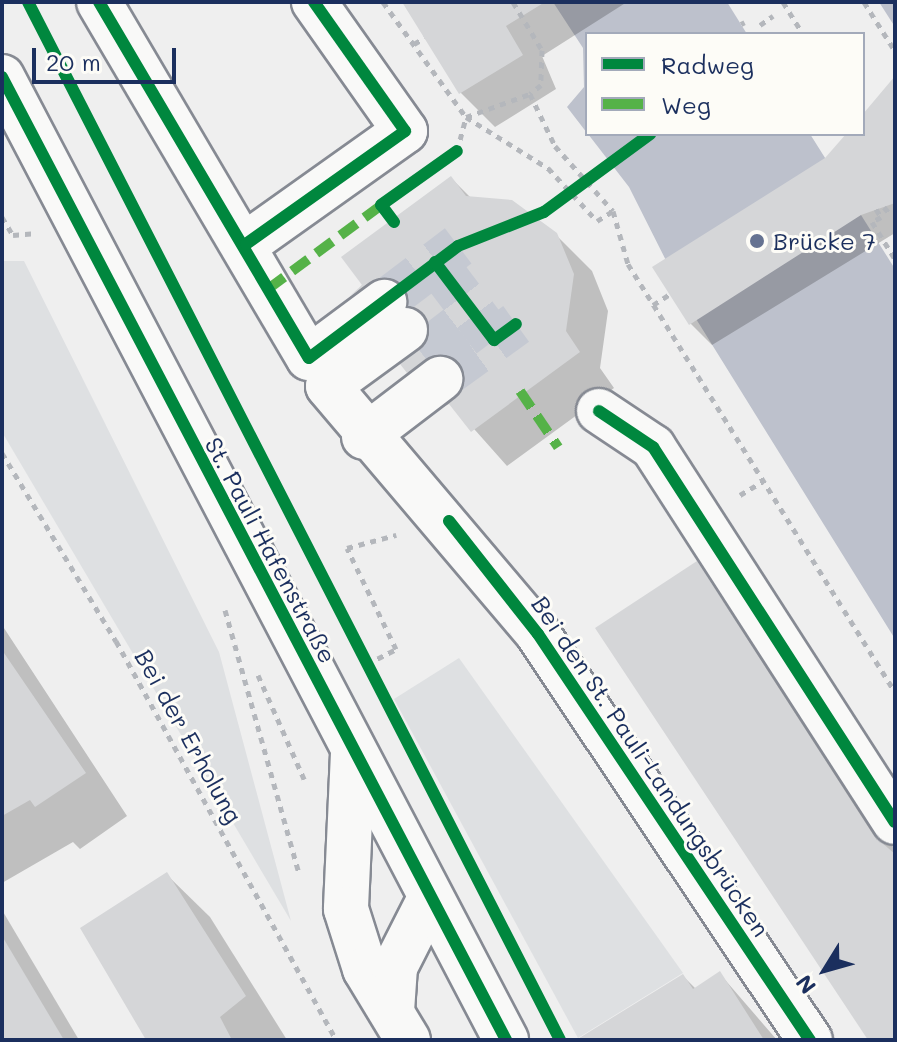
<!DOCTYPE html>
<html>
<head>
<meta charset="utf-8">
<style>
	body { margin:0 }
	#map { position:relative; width:897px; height:1042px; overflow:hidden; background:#efefef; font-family:Mali,sans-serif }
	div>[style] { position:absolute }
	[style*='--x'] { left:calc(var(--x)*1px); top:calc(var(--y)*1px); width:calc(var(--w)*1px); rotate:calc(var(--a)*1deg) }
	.green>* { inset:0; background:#dee0e2 }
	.water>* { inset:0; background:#bdc1cc }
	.pier>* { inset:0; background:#efefef }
	.shadow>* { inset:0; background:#0003 }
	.building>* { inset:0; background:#d5d6d8 }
	.minor-tunnel>* { height:44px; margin-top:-22px; transform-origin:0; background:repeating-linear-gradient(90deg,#c5c9d2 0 44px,transparent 0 66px) }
	.path>* { height:5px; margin-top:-2.5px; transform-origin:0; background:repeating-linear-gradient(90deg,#b4b7bc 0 6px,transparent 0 12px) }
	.roads { filter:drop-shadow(2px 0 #868a93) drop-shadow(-2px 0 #868a93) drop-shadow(0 2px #868a93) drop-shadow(0 -2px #868a93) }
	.minor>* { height:44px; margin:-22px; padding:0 22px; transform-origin:22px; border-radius:22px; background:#f9f9f8 }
	.major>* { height:44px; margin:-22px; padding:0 22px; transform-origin:22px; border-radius:22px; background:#f9f9f8 }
	.quiet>* { height:10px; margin-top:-5px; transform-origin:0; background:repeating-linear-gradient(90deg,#55b248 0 20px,transparent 0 30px) }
	.cycleway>* { height:12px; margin:-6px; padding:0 6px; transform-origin:6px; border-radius:6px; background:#00873e }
	.dots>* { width:22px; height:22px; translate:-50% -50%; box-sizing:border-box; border:4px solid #fdfcf7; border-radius:50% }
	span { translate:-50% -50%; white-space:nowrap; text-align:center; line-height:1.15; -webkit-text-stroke:6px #fdfcf7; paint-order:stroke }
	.poi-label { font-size:24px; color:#1b2f5e }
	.left { translate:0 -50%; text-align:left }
	.street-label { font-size:24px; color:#1b2f5e }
	.frame { position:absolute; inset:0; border:4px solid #1b2f5e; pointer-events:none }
	.legend { position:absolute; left:585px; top:32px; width:280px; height:104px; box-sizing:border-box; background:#fdfcf7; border:2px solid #a3aaba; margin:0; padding:10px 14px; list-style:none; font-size:24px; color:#1b2f5e }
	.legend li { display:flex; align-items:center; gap:16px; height:40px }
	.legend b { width:40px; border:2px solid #a3aaba }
	.north { position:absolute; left:785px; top:930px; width:80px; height:80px; -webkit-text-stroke:6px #fdfcf7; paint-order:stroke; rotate:233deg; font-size:22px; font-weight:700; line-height:32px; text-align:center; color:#1b2f5e }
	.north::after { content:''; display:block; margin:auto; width:28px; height:36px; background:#1b2f5e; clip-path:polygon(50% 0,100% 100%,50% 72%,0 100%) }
	.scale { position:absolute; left:32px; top:48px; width:144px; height:36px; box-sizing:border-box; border:4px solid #1b2f5e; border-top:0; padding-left:10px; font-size:24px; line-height:28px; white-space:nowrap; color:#1b2f5e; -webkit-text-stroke:6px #fdfcf7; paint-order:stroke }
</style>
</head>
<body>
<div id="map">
	<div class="green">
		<i style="clip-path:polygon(2px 261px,24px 261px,219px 652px,291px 921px,2px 432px)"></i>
		<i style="clip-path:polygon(459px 658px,683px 973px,578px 1038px,394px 699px)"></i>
	</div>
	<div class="water">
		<i style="clip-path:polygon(553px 2px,895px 2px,895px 639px,693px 314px,629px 187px,588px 134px,863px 134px,863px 34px,587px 34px,587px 133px,567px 107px,584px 87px,583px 48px)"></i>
	</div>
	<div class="pier">
		<i style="clip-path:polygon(727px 2px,879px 2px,895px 27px,895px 269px,810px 134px,863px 134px,863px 34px,747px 34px)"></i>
	</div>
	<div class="shadow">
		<i style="clip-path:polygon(404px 2px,627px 2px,542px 56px,556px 89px,495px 127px,461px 93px)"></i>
		<i style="clip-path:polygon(895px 83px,895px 233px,712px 345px,690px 323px,848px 134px,863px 134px,863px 116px)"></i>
		<i style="clip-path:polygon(451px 178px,471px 198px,556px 235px,592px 271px,608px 311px,600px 368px,614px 388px,507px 466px,451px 403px,443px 407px,408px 372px,430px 342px,428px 323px,419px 314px,387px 330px,353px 296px)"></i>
		<i style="clip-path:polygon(697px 564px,895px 850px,895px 1040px,870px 1040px)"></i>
		<i style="clip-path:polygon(2px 625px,127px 816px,80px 849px,73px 842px,2px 883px)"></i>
		<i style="clip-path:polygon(167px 875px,210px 917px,287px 1040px,148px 1040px)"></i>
		<i style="clip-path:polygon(2px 910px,79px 1040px,2px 1040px)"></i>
		<i style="clip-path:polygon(720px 974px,777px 1040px,617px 1040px,683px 976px,696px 989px)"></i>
	</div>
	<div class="building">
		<i style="clip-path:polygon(402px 2px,545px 2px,506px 26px,523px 55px,459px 94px)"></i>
		<i style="clip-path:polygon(895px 76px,895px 203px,861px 215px,689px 325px,652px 267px,825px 158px,846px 134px,863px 134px,863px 114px)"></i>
		<i style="clip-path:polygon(451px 176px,466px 196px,512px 200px,557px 233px,574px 274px,566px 331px,580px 352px,471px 432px,449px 404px,463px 388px,459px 363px,438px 354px,407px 373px,400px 364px,427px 341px,425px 315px,408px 306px,404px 288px,393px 279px,370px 282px,350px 296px,362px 285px,341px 257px)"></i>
		<i style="clip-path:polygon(697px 561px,874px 836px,895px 854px,895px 1040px,868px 1040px,595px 628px)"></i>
		<i style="clip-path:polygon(2px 650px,86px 773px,35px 807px,30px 800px,2px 816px)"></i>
		<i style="clip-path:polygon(167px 872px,246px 996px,220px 1017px,232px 1040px,146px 1040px,80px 928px)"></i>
		<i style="clip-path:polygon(2px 936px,64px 1040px,2px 1040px)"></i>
		<i style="clip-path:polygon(720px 971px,764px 1040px,576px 1040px,683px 974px,693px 989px)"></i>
	</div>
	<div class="minor-tunnel">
		<i style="--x:435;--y:262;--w:98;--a:52.9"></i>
		<i style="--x:384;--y:302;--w:93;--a:-37.1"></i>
		<i style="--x:422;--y:354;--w:66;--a:-37.6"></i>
		<i style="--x:440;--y:379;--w:94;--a:-35.9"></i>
	</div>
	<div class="path">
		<i style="--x:383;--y:2;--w:142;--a:54.2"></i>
		<i style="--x:466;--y:117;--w:68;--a:-19.8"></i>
		<i style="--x:530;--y:94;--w:58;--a:64.3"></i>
		<i style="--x:555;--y:146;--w:87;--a:48.3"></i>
		<i style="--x:613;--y:211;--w:55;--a:74.2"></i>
		<i style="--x:628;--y:264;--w:504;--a:58.04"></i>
		<i style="--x:513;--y:2;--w:56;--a:58.9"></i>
		<i style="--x:542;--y:50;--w:35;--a:92"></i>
		<i style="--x:541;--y:85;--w:14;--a:141"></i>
		<i style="--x:783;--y:2;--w:38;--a:58"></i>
		<i style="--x:864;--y:2;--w:58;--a:57.7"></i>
		<i style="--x:741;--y:24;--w:4;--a:-27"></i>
		<i style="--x:760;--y:25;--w:16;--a:-35"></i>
		<i style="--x:414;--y:44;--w:12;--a:-31"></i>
		<i style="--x:457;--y:151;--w:35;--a:-75"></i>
		<i style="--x:466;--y:117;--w:97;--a:31.9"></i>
		<i style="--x:548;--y:168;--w:72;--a:47.2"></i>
		<i style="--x:597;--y:221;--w:19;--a:-32"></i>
		<i style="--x:884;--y:207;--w:9;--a:49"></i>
		<i style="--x:876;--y:209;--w:9;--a:58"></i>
		<i style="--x:881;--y:217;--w:10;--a:151"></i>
		<i style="--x:872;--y:222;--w:44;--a:58.1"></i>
		<i style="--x:2;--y:217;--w:21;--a:59"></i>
		<i style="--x:13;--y:235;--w:21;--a:-5"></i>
		<i style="--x:653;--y:305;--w:20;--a:-33"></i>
		<i style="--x:2;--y:453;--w:220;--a:58.8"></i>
		<i style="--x:116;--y:641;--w:456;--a:61.1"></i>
		<i style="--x:740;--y:495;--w:27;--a:-31"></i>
		<i style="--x:225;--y:610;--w:273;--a:74.3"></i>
		<i style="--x:367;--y:664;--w:33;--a:-27"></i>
		<i style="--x:396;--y:649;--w:112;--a:-115.9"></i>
		<i style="--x:347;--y:548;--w:51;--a:-14.9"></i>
		<i style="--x:258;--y:675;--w:114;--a:66.1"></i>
	</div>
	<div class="roads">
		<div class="minor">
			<i style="--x:99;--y:2;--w:413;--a:59.5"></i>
			<i style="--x:309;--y:358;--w:94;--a:-36.7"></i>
			<i style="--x:246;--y:244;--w:195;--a:-35.4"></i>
			<i style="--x:405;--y:131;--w:158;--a:-125.2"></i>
			<i style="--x:405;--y:330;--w:95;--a:144"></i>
			<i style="--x:328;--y:386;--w:325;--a:49.7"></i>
			<i style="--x:538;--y:634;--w:489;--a:56.2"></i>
			<i style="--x:599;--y:411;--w:65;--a:33.7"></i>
			<i style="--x:653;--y:447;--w:446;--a:57.2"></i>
			<i style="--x:364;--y:437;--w:96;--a:-37.3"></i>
			<i style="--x:353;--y:753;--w:156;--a:92.6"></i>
			<i style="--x:346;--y:909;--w:63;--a:72.4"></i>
			<i style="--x:365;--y:969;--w:83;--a:58.8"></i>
			<i style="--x:392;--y:1011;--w:44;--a:-86.1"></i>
			<i style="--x:395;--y:967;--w:77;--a:-63.1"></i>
		</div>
		<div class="major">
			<i style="--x:2;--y:77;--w:1087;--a:62.37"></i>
		</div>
	</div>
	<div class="quiet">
		<i style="--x:268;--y:289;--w:148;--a:-36.5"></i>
		<i style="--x:520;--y:391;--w:68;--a:55.8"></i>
	</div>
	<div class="cycleway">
		<i style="--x:28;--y:2;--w:1166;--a:62.86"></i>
		<i style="--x:99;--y:2;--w:413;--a:59.5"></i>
		<i style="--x:309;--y:358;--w:186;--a:-36.9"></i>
		<i style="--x:458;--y:246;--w:92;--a:-21.6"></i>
		<i style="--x:544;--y:212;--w:132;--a:-36.3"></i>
		<i style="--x:2;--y:77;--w:1087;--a:62.37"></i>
		<i style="--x:394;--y:222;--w:21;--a:-127"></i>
		<i style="--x:381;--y:205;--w:93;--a:-35.4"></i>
		<i style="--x:246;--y:244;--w:195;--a:-35.4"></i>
		<i style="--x:405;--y:131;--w:158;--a:-125.2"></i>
		<i style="--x:435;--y:262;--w:98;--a:52.9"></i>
		<i style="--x:494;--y:340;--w:27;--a:-36"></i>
		<i style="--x:599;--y:411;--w:65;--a:33.7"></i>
		<i style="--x:653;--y:447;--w:446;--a:57.2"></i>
		<i style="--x:449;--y:521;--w:144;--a:51.8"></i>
		<i style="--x:538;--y:634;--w:489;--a:56.2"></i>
	</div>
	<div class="dots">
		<i style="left:757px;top:241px;background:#657291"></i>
	</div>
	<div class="poi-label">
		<span class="left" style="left:773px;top:241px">Brücke 7</span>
	</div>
	<div class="street-label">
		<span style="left:271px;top:550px;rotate:62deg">St. Pauli Hafenstraße</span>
		<span style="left:189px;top:736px;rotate:61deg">Bei der Erholung</span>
		<span style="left:651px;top:766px;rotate:56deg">Bei den St. Pauli-Landungsbrücken</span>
	</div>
	<div class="frame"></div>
	<ul class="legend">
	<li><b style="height:10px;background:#00873e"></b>Radweg</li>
	<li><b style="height:10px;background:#55b248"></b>Weg</li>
	</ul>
	<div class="north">N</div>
	<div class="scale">20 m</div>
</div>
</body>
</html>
